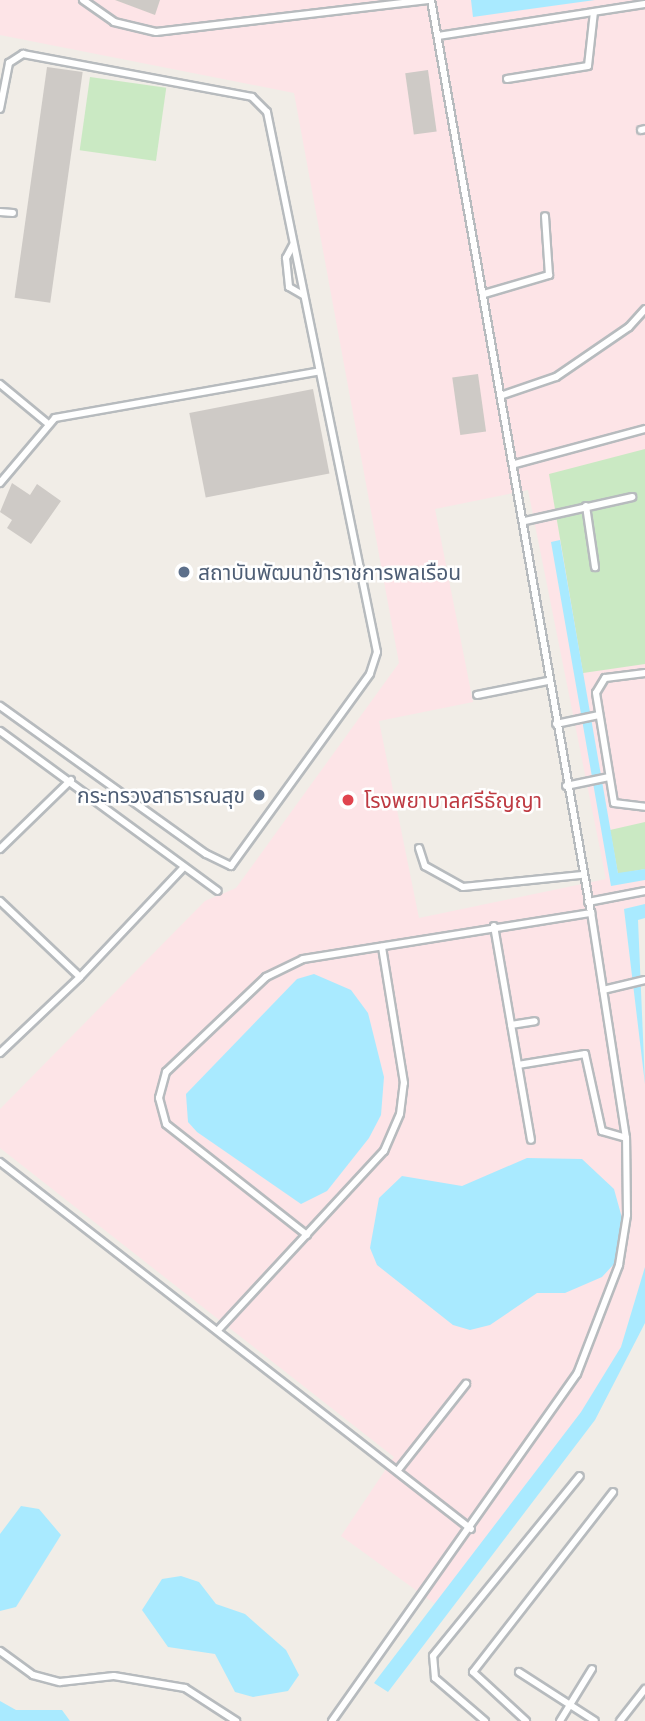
<!DOCTYPE html>
<html>
<head>
<meta charset="utf-8">
<style>
	body { margin:0 }
	#map { position:relative; width:645px; height:1721px; overflow:hidden; background:#f1ede7; font-family:"Open Sans","Noto Sans Thai",sans-serif }
	div>[style] { position:absolute }
	[style*='--x'] { left:calc(var(--x)*1px); top:calc(var(--y)*1px); width:calc(var(--w)*1px); rotate:calc(var(--a)*1deg) }
	.medical>* { inset:0; background:#fde4e7 }
	.green>* { inset:0; background:#cae9c3; transform-origin:0 0 }
	.water>* { inset:0; background:#a9eaff }
	.building>* { inset:0; background:#cecac6; transform-origin:0 0 }
	.roads { filter:drop-shadow(2px 0 #b7bbbe) drop-shadow(-2px 0 #b7bbbe) drop-shadow(0 2px #b7bbbe) drop-shadow(0 -2px #b7bbbe) }
	.service>* { height:6px; margin:-3px; padding:0 3px; transform-origin:3px; border-radius:3px; background:#fff }
	.dots>* { width:19px; height:19px; translate:-50% -50%; box-sizing:border-box; border:4px solid #fff; border-radius:50% }
	span { translate:-50% -50%; white-space:nowrap; text-align:center; line-height:1.15; -webkit-text-stroke:5px #fff; paint-order:stroke }
	.service-label { font-size:21px; color:#4e5e75 }
	.left { translate:0 -50%; text-align:left }
	.right { translate:-100% -50%; text-align:right }
	.health-label { font-size:21px; color:#be3a42 }
</style>
</head>
<body>
<div id="map">
	<div class="medical">
		<i style="clip-path:polygon(evenodd,0 0,645px 0,645px 904px,624px 909px,645px 1084px,645px 1267px,621px 1347px,581px 1413px,435px 1604px,341px 1536px,394px 1457px,0 1148px,0 1109px,205px 901px,236px 888px,399px 663px,294px 93px,0 35px,0 0,528px 490px,606px 879px,419px 918px,379px 721px,473px 702px,435px 509px,528px 490px)"></i>
	</div>
	<div class="green">
		<i style="left:90px;top:77px;width:77px;height:74px;rotate:8deg"></i>
		<i style="clip-path:polygon(645px 449px,645px 664px,583px 673px,549px 474px)"></i>
		<i style="clip-path:polygon(645px 822px,645px 869px,618px 874px,610px 830px)"></i>
	</div>
	<div class="water">
		<i style="clip-path:polygon(471px 0,595px 0,473px 17px)"></i>
		<i style="clip-path:polygon(560px 540px,618px 873px,645px 869px,645px 880px,611px 886px,551px 542px)"></i>
		<i style="clip-path:polygon(645px 904px,645px 918px,638px 920px,645px 1084px,624px 909px)"></i>
		<i style="clip-path:polygon(314px 974px,351px 990px,368px 1013px,384px 1077px,381px 1115px,369px 1138px,327px 1191px,301px 1204px,197px 1132px,188px 1122px,186px 1094px,297px 979px)"></i>
		<i style="clip-path:polygon(527px 1158px,582px 1159px,614px 1189px,622px 1218px,614px 1264px,602px 1277px,565px 1293px,537px 1293px,490px 1325px,470px 1330px,453px 1325px,377px 1265px,370px 1248px,379px 1198px,402px 1176px,462px 1186px)"></i>
		<i style="clip-path:polygon(645px 1267px,645px 1323px,595px 1420px,388px 1692px,374px 1683px,581px 1412px,621px 1347px)"></i>
		<i style="clip-path:polygon(21px 1506px,39px 1509px,61px 1535px,16px 1607px,0 1611px,0 1534px)"></i>
		<i style="clip-path:polygon(181px 1576px,199px 1582px,216px 1604px,245px 1614px,286px 1650px,299px 1675px,288px 1691px,253px 1697px,235px 1692px,215px 1654px,168px 1647px,142px 1610px,162px 1579px)"></i>
		<i style="clip-path:polygon(0 1701px,16px 1710px,62px 1710px,70px 1721px,0 1721px)"></i>
	</div>
	<div class="building">
		<i style="clip-path:polygon(115px 0,160px 0,155px 15px)"></i>
		<i style="left:47px;top:67px;width:36px;height:233px;rotate:8deg"></i>
		<i style="left:428px;top:70px;width:62px;height:23px;rotate:82deg"></i>
		<i style="left:478px;top:374px;width:58px;height:26px;rotate:82deg"></i>
		<i style="left:313px;top:389px;width:86px;height:126px;rotate:79deg"></i>
		<i style="clip-path:polygon(12px 483px,30px 495px,37px 484px,61px 501px,31px 544px,7px 528px,12px 520px,0 512px)"></i>
	</div>
	<div class="roads">
		<div class="service">
			<i style="--x:83;--y:0;--w:38;--a:35"></i>
			<i style="--x:114;--y:22;--w:43;--a:13.4"></i>
			<i style="--x:156;--y:32;--w:274;--a:-6.7"></i>
			<i style="--x:438;--y:36;--w:209;--a:-8.8"></i>
			<i style="--x:507;--y:79;--w:82;--a:-9.1"></i>
			<i style="--x:588;--y:66;--w:54;--a:-83.7"></i>
			<i style="--x:0;--y:109;--w:47;--a:-78.9"></i>
			<i style="--x:9;--y:63;--w:17;--a:-33"></i>
			<i style="--x:23;--y:54;--w:233;--a:10.6"></i>
			<i style="--x:252;--y:97;--w:21;--a:45"></i>
			<i style="--x:267;--y:112;--w:551;--a:78.49"></i>
			<i style="--x:377;--y:652;--w:23;--a:108"></i>
			<i style="--x:370;--y:674;--w:237;--a:125.9"></i>
			<i style="--x:231;--y:866;--w:28;--a:-154"></i>
			<i style="--x:206;--y:854;--w:254;--a:-144.3"></i>
			<i style="--x:641;--y:130;--w:4;--a:-14"></i>
			<i style="--x:0;--y:212;--w:13;--a:4"></i>
			<i style="--x:293;--y:245;--w:15;--a:118"></i>
			<i style="--x:286;--y:258;--w:29;--a:84"></i>
			<i style="--x:289;--y:287;--w:16;--a:30"></i>
			<i style="--x:484;--y:294;--w:68;--a:-16.3"></i>
			<i style="--x:549;--y:275;--w:59;--a:-93.9"></i>
			<i style="--x:0;--y:384;--w:60;--a:39.6"></i>
			<i style="--x:503;--y:395;--w:56;--a:-18.8"></i>
			<i style="--x:556;--y:377;--w:88;--a:-34.4"></i>
			<i style="--x:629;--y:327;--w:24;--a:-48"></i>
			<i style="--x:515;--y:464;--w:135;--a:-15.1"></i>
			<i style="--x:0;--y:483;--w:85;--a:-49.8"></i>
			<i style="--x:55;--y:418;--w:266;--a:-10"></i>
			<i style="--x:586;--y:506;--w:62;--a:81.6"></i>
			<i style="--x:525;--y:521;--w:110;--a:-12.6"></i>
			<i style="--x:645;--y:673;--w:40;--a:172.9"></i>
			<i style="--x:605;--y:678;--w:17;--a:121"></i>
			<i style="--x:596;--y:693;--w:111;--a:80.7"></i>
			<i style="--x:614;--y:803;--w:31;--a:7"></i>
			<i style="--x:477;--y:695;--w:72;--a:-11.2"></i>
			<i style="--x:556;--y:724;--w:44;--a:-11.8"></i>
			<i style="--x:0;--y:731;--w:270;--a:36.3"></i>
			<i style="--x:566;--y:786;--w:44;--a:-11.8"></i>
			<i style="--x:419;--y:848;--w:19;--a:72"></i>
			<i style="--x:425;--y:866;--w:43;--a:28.9"></i>
			<i style="--x:463;--y:887;--w:120;--a:-5.8"></i>
			<i style="--x:0;--y:849;--w:99;--a:-44.2"></i>
			<i style="--x:0;--y:901;--w:110;--a:43.5"></i>
			<i style="--x:80;--y:977;--w:151;--a:-46.6"></i>
			<i style="--x:588;--y:902;--w:58;--a:-10.9"></i>
			<i style="--x:494;--y:926;--w:217;--a:80.2"></i>
			<i style="--x:603;--y:990;--w:43;--a:-13.4"></i>
			<i style="--x:511;--y:1025;--w:24;--a:-9"></i>
			<i style="--x:0;--y:1053;--w:110;--a:-43.5"></i>
			<i style="--x:518;--y:1065;--w:68;--a:-9.3"></i>
			<i style="--x:585;--y:1054;--w:79;--a:77.6"></i>
			<i style="--x:602;--y:1131;--w:25;--a:16"></i>
			<i style="--x:0;--y:1162;--w:597;--a:37.93"></i>
			<i style="--x:307;--y:1235;--w:179;--a:-141.8"></i>
			<i style="--x:166;--y:1124;--w:27;--a:-105"></i>
			<i style="--x:159;--y:1098;--w:27;--a:-75"></i>
			<i style="--x:166;--y:1072;--w:138;--a:-43.5"></i>
			<i style="--x:266;--y:977;--w:41;--a:-25.9"></i>
			<i style="--x:303;--y:959;--w:292;--a:-9.1"></i>
			<i style="--x:219;--y:1329;--w:243;--a:-47.2"></i>
			<i style="--x:384;--y:1151;--w:40;--a:-66.6"></i>
			<i style="--x:400;--y:1114;--w:31;--a:-83"></i>
			<i style="--x:404;--y:1083;--w:138;--a:-99.2"></i>
			<i style="--x:398;--y:1470;--w:110;--a:-51.7"></i>
			<i style="--x:0;--y:1651;--w:41;--a:36"></i>
			<i style="--x:33;--y:1675;--w:28;--a:15"></i>
			<i style="--x:60;--y:1682;--w:54;--a:-6.3"></i>
			<i style="--x:114;--y:1676;--w:72;--a:9.6"></i>
			<i style="--x:185;--y:1688;--w:61;--a:32.9"></i>
			<i style="--x:519;--y:1672;--w:90;--a:32.8"></i>
			<i style="--x:332;--y:1721;--w:425;--a:-54.8"></i>
			<i style="--x:577;--y:1374;--w:117;--a:-68.9"></i>
			<i style="--x:619;--y:1265;--w:51;--a:-80.9"></i>
			<i style="--x:627;--y:1215;--w:77;--a:-90.7"></i>
			<i style="--x:626;--y:1138;--w:228;--a:-98.8"></i>
			<i style="--x:591;--y:913;--w:927;--a:-99.94"></i>
			<i style="--x:485;--y:1721;--w:66;--a:-139.3"></i>
			<i style="--x:435;--y:1678;--w:22;--a:-95"></i>
			<i style="--x:433;--y:1656;--w:232;--a:-50.8"></i>
			<i style="--x:526;--y:1721;--w:72;--a:-137.2"></i>
			<i style="--x:473;--y:1672;--w:228;--a:-52.1"></i>
			<i style="--x:560;--y:1721;--w:61;--a:-58.4"></i>
			<i style="--x:620;--y:1721;--w:41;--a:-52"></i>
		</div>
	</div>
	<div class="dots">
		<i style="left:184px;top:572px;background:#5c6f8a"></i>
		<i style="left:259px;top:795px;background:#5c6f8a"></i>
		<i style="left:348px;top:800px;background:#e0444e"></i>
	</div>
	<div class="service-label">
		<span class="left" style="left:198px;top:572px">สถาบันพัฒนาข้าราชการพลเรือน</span>
		<span class="right" style="left:245px;top:795px">กระทรวงสาธารณสุข</span>
	</div>
	<div class="health-label">
		<span class="left" style="left:364px;top:800px">โรงพยาบาลศรีธัญญา</span>
	</div>
</div>
</body>
</html>
